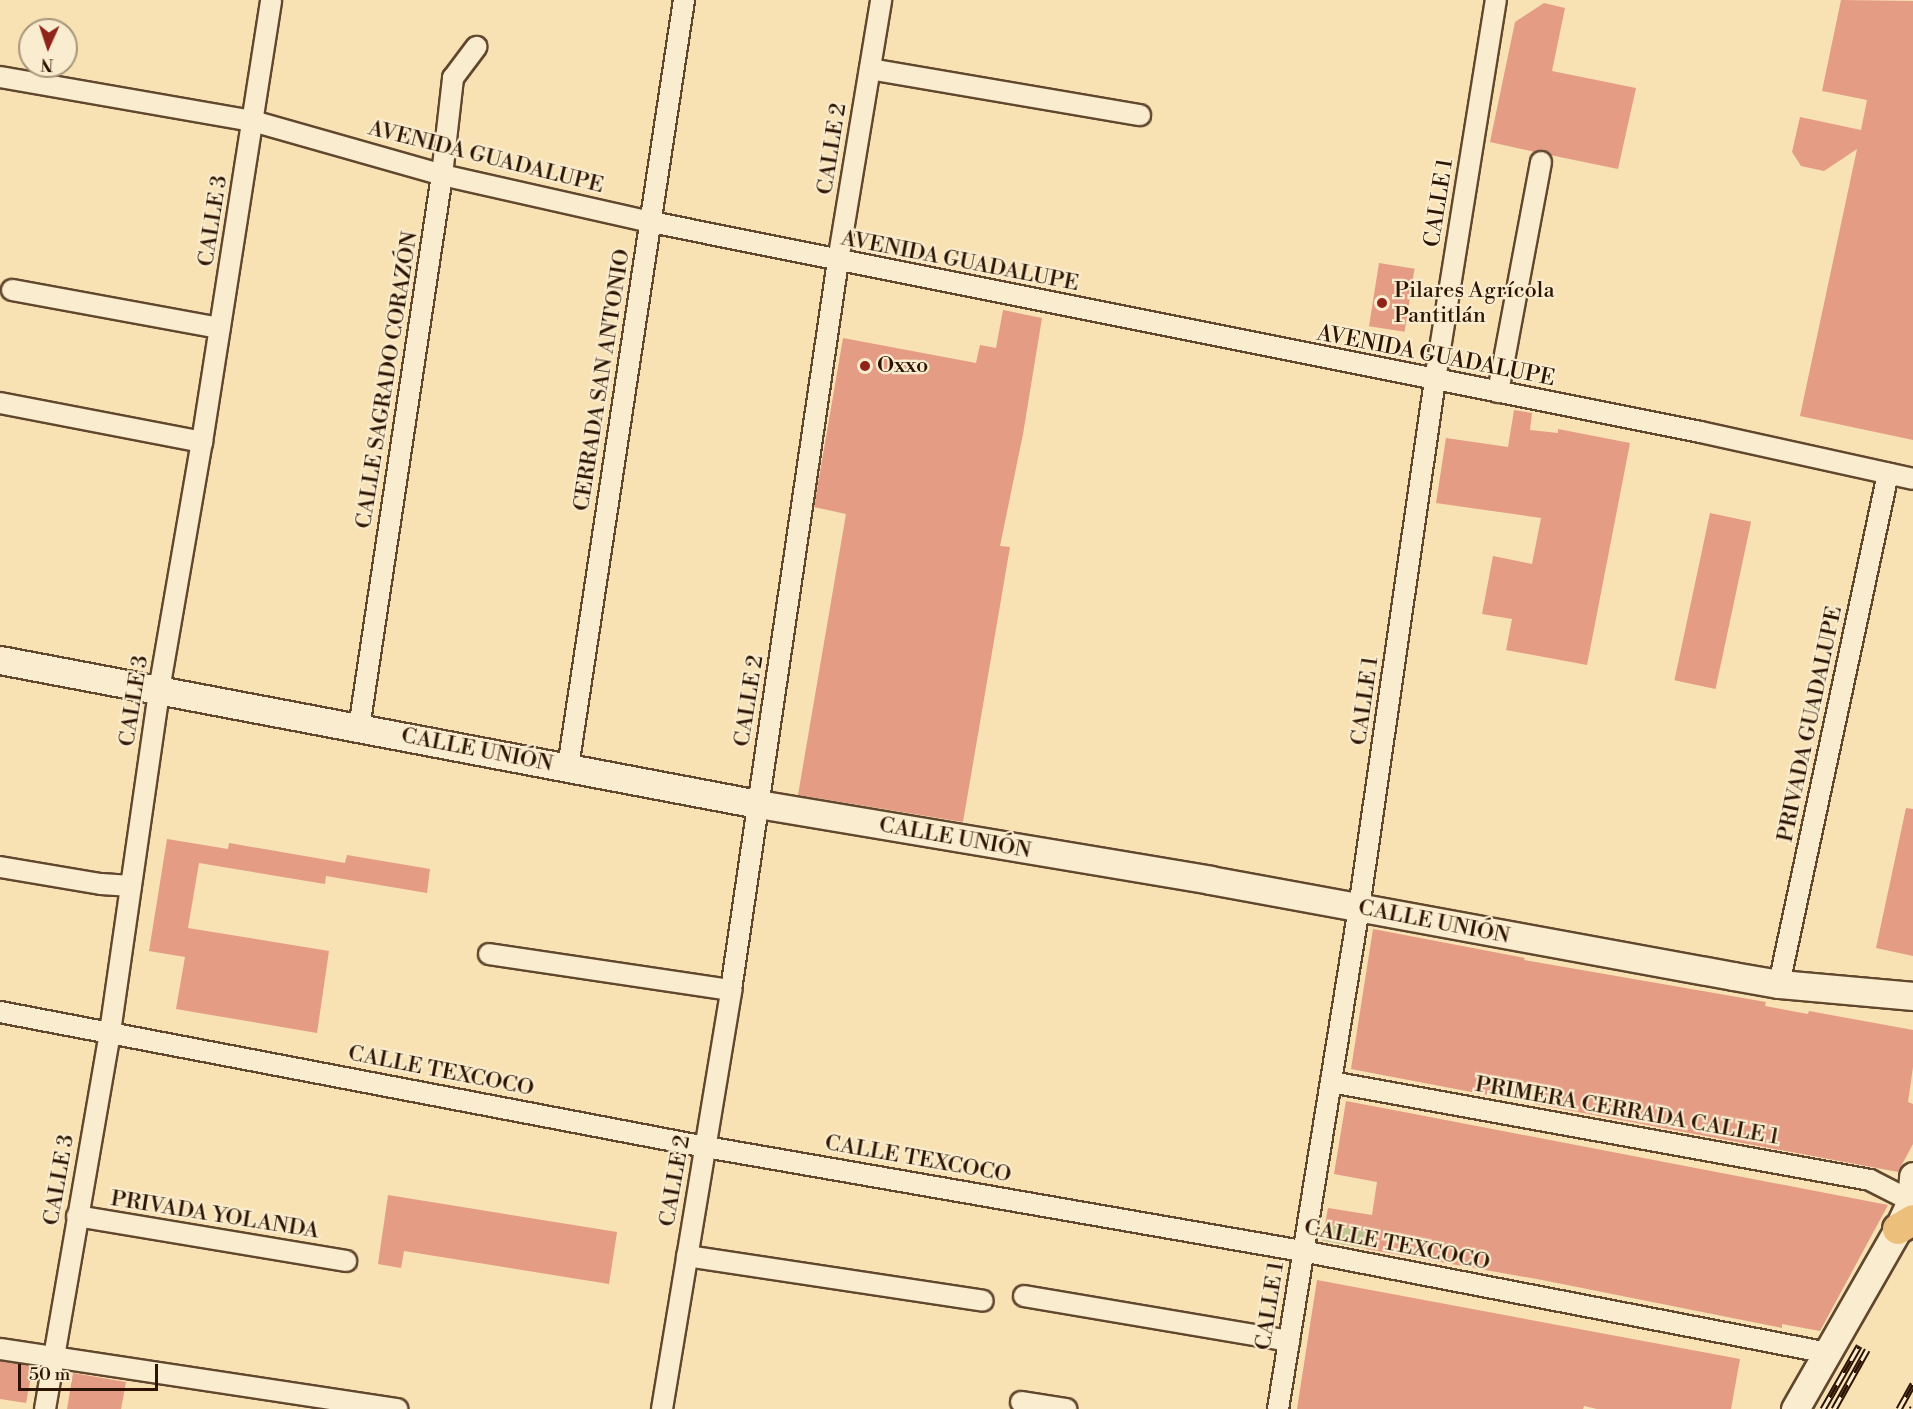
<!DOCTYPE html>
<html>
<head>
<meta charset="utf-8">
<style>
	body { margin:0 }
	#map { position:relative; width:1913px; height:1409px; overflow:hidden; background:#f8e1b3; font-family:"Libre Bodoni",serif }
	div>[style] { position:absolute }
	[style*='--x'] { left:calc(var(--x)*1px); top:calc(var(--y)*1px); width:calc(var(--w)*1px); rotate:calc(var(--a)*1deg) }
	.green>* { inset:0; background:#bcc38e; transform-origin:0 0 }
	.building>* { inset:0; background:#e49c85; transform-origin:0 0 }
	.roads { filter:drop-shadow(2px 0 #60472e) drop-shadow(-2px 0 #60472e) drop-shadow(0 2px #60472e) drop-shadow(0 -2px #60472e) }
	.street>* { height:20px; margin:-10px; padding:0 10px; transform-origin:10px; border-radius:10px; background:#faecce }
	.secondary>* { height:27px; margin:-13.5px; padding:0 13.5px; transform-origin:13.5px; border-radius:13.5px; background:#faecce }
	.primary>* { height:30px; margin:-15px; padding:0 15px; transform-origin:15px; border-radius:15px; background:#ecc07a }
	.rail>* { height:7px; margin-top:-3.5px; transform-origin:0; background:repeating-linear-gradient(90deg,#faecce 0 14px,#2d1402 0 28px); box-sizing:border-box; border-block:2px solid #2d1402 }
	.dots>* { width:16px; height:16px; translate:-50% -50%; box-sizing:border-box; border:3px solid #faecce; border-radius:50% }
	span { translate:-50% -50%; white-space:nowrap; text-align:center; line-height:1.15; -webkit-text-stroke:4.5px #faecce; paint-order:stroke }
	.street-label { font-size:22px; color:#2d1402 }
	.poi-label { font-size:22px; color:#2d1402 }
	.left { translate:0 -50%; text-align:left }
	.north { position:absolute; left:18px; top:18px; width:60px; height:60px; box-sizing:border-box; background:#faecce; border:2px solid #a8967c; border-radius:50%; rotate:183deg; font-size:16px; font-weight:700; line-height:24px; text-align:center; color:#2d1402 }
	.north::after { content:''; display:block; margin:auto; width:21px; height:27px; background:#8f2418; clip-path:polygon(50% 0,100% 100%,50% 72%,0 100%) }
	.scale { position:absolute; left:18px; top:1364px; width:140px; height:27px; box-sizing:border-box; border:3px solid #2d1402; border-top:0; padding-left:8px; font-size:18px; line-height:21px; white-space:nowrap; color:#2d1402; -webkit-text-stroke:4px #faecce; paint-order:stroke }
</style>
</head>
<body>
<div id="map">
	<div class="green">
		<i style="left:1325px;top:1224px;width:45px;height:17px;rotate:10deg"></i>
	</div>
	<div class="building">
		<i style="clip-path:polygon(1841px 0,1913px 1px,1913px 440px,1800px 416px,1857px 149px,1824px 171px,1801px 166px,1792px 152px,1800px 117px,1861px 130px,1867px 100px,1822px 91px)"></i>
		<i style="clip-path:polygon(1544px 3px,1565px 8px,1552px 71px,1636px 88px,1618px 169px,1550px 155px,1544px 150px,1535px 152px,1490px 142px,1515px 22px)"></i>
		<i style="left:1379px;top:263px;width:36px;height:64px;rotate:9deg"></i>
		<i style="clip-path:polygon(1003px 310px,1042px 318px,1023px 434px,1000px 546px,1010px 547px,963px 822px,798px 795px,846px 514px,814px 507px,843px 338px,976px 363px,980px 345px,996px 348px)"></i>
		<i style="clip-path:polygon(1514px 410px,1532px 413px,1530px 430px,1558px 433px,1558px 429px,1630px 443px,1587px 665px,1506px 650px,1512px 619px,1482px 614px,1493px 556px,1532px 564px,1541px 518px,1436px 503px,1446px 438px,1508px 447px)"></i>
		<i style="left:1710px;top:513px;width:42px;height:171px;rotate:12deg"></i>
		<i style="clip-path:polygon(1906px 808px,1913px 809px,1913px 956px,1876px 948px)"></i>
		<i style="clip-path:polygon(167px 839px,228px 849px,229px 843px,345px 863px,347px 855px,430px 869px,427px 893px,326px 876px,325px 884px,199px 863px,188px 928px,329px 951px,317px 1033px,176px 1009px,185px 957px,149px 951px)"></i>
		<i style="clip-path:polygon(1373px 929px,1525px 958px,1524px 960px,1766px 1002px,1765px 1006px,1808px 1014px,1809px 1011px,1913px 1030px,1913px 1067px,1908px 1102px,1913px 1104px,1913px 1144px,1898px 1172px,1535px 1104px,1539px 1085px,1506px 1079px,1503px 1098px,1351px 1069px)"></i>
		<i style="clip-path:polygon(1346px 1101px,1409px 1113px,1888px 1205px,1820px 1331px,1782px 1324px,1782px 1328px,1542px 1280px,1366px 1249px,1369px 1232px,1325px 1224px,1328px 1208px,1372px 1215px,1377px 1182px,1334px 1174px)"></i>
		<i style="clip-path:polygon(388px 1195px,617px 1232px,609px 1284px,404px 1251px,401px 1268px,378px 1264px)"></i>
		<i style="clip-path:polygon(1317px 1280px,1740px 1359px,1731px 1409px,1597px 1409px,1584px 1406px,1583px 1409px,1297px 1409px)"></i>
		<i style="clip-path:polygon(0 1361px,33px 1366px,26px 1403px,0 1399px)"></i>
		<i style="clip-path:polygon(73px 1373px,126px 1382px,121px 1409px,67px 1409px)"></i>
	</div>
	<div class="roads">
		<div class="street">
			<i style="--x:870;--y:69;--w:274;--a:9.7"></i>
			<i style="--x:0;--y:77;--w:257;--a:9.9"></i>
			<i style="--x:253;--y:121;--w:197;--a:15.9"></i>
			<i style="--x:442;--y:175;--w:214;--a:12.7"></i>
			<i style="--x:651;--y:222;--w:1070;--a:11.32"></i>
			<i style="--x:1700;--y:432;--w:218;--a:12.4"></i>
			<i style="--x:12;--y:290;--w:211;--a:10.4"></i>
			<i style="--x:1498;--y:392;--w:234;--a:-79.4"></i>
			<i style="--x:0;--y:403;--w:206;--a:10.9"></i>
			<i style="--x:359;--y:728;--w:559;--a:-81.46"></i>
			<i style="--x:442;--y:175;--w:98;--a:-83.5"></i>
			<i style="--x:453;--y:78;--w:39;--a:-53"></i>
			<i style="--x:568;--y:767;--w:776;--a:-81.4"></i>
			<i style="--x:0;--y:867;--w:102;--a:9.6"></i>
			<i style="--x:101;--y:884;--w:30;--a:4"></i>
			<i style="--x:489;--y:954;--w:245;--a:8.5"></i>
			<i style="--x:1779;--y:984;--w:522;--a:-77.94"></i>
			<i style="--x:0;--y:1012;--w:719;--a:10.83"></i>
			<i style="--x:706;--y:1147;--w:605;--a:9.9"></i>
			<i style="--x:1302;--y:1251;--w:536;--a:10.97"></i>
			<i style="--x:1331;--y:1082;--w:548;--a:10.3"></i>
			<i style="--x:1870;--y:1180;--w:46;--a:27.1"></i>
			<i style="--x:77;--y:1216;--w:273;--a:9.5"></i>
			<i style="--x:687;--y:1256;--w:299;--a:8.6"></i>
			<i style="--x:1024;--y:1296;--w:269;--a:9.6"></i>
			<i style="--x:0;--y:1349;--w:402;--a:8.6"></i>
			<i style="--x:1021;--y:1402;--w:46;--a:8.8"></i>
			<i style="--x:45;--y:1409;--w:383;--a:-80.2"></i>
			<i style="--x:110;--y:1032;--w:345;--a:-81.8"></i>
			<i style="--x:159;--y:690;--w:252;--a:-80.2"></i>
			<i style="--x:202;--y:442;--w:447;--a:-81.1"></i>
			<i style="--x:662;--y:1409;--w:425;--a:-80.6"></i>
			<i style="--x:731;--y:990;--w:737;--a:-81.65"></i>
			<i style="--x:838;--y:261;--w:265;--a:-80.6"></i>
			<i style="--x:1278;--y:1409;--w:508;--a:-80.82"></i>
			<i style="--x:1359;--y:908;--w:533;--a:-81.81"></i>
			<i style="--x:1435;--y:380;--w:385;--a:-80.9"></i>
		</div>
		<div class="secondary">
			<i style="--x:0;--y:660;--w:772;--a:10.76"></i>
			<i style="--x:758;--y:804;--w:458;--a:9.5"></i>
			<i style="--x:1210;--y:880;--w:532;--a:10.4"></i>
			<i style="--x:1733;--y:976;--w:47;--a:9.9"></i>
			<i style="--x:1779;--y:984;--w:135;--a:5.1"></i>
			<i style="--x:1795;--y:1409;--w:207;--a:-60.2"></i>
			<i style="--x:1898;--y:1229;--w:31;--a:-65"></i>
			<i style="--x:1911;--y:1201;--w:25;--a:-85"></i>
		</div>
		<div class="primary">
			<i style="--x:1898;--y:1229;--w:17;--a:-31"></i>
		</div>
	</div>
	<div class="rail">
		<i style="--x:1823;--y:1409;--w:73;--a:-60.3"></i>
		<i style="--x:1834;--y:1409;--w:68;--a:-60.8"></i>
		<i style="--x:1899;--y:1409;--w:29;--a:-61"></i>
		<i style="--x:1912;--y:1409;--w:2;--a:-63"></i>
	</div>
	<div class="dots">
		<i style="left:1382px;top:303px;background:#8f2418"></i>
		<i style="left:865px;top:366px;background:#8f2418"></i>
	</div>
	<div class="street-label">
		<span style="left:832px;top:149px;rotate:-81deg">CALLE 2</span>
		<span style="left:486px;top:157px;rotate:14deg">AVENIDA GUADALUPE</span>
		<span style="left:1439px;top:203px;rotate:-81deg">CALLE 1</span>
		<span style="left:213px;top:221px;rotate:-81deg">CALLE 3</span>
		<span style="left:960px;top:261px;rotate:11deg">AVENIDA GUADALUPE</span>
		<span style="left:1436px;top:356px;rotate:11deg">AVENIDA GUADALUPE</span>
		<span style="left:387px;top:380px;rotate:-81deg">CALLE SAGRADO CORAZÓN</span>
		<span style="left:602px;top:380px;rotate:-81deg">CERRADA SAN ANTONIO</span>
		<span style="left:134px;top:701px;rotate:-81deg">CALLE 3</span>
		<span style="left:749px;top:701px;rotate:-81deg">CALLE 2</span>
		<span style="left:1365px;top:701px;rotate:-82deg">CALLE 1</span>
		<span style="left:1810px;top:724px;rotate:-78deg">PRIVADA GUADALUPE</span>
		<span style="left:477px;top:750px;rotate:11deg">CALLE UNIÓN</span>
		<span style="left:955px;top:838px;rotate:10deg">CALLE UNIÓN</span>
		<span style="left:1434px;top:922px;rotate:11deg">CALLE UNIÓN</span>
		<span style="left:441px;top:1071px;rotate:11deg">CALLE TEXCOCO</span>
		<span style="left:1627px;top:1111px;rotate:10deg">PRIMERA CERRADA CALLE 1</span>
		<span style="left:918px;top:1159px;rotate:10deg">CALLE TEXCOCO</span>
		<span style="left:59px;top:1180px;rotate:-80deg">CALLE 3</span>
		<span style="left:675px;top:1181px;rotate:-80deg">CALLE 2</span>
		<span style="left:215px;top:1215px;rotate:9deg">PRIVADA YOLANDA</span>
		<span style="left:1397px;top:1245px;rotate:11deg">CALLE TEXCOCO</span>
		<span style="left:1270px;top:1306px;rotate:-81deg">CALLE 1</span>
	</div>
	<div class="poi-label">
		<span class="left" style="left:1394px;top:303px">Pilares Agrícola<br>Pantitlán</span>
		<span class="left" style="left:877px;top:366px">Oxxo</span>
	</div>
	<div class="north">N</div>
	<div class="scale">50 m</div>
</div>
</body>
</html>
